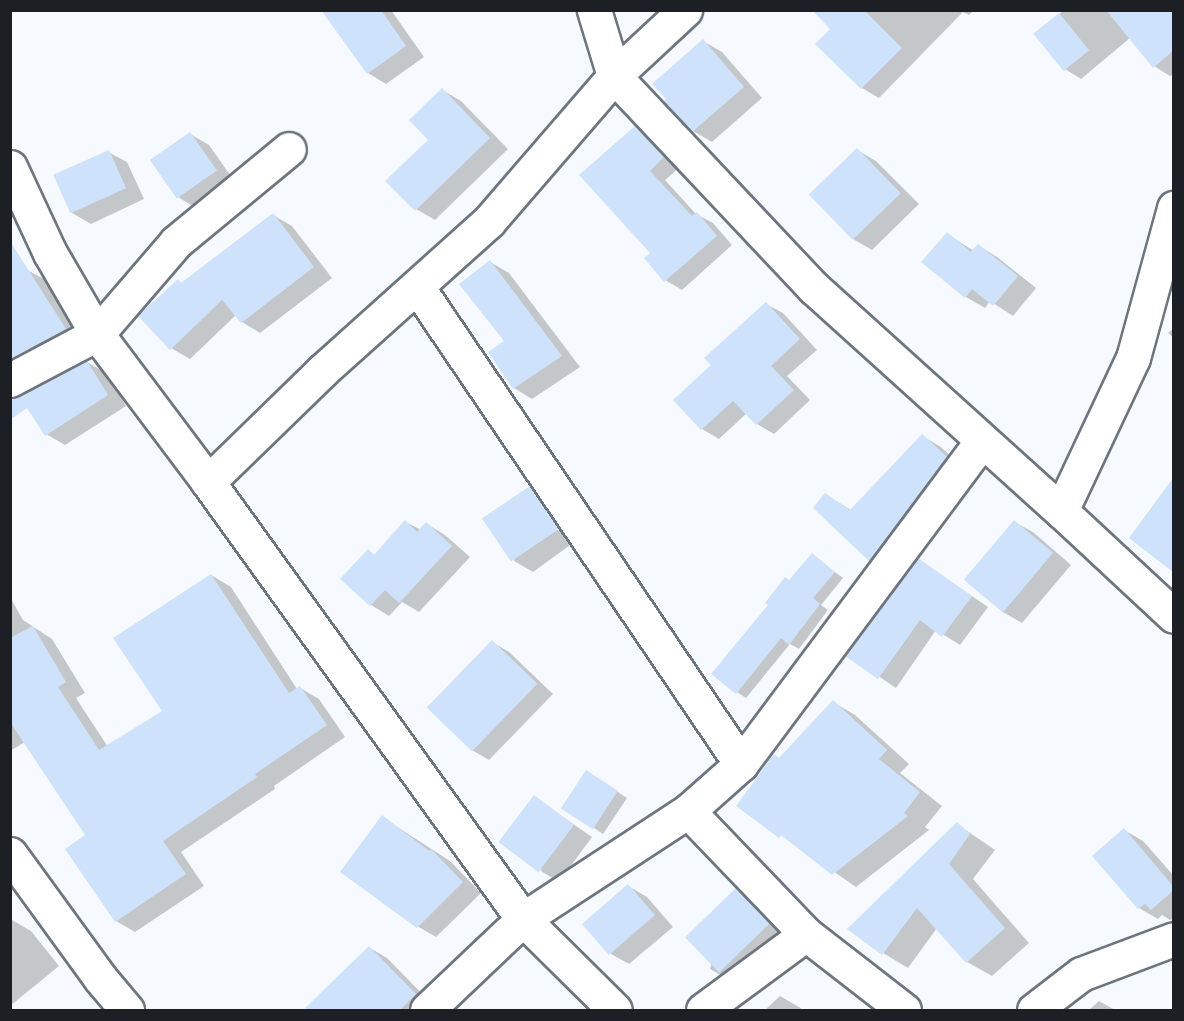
<!DOCTYPE html>
<html>
<head>
<meta charset="utf-8">
<style>
	body { margin:0 }
	#map { position:relative; width:1184px; height:1021px; overflow:hidden; background:#f6f9fd; font-family:Rubik,sans-serif }
	div>[style] { position:absolute }
	[style*='--x'] { left:calc(var(--x)*1px); top:calc(var(--y)*1px); width:calc(var(--w)*1px); rotate:calc(var(--a)*1deg) }
	.shadow>* { inset:0; background:#0003 }
	.building>* { inset:0; background:#cee2fc; transform-origin:0 0 }
	.roads { filter:drop-shadow(2px 0 #6d757e) drop-shadow(-2px 0 #6d757e) drop-shadow(0 2px #6d757e) drop-shadow(0 -2px #6d757e) }
	.minor>* { height:33px; margin:-16.5px; padding:0 16.5px; transform-origin:16.5px; border-radius:16.5px; background:#fff }
	span { translate:-50% -50%; white-space:nowrap; text-align:center; line-height:1.15; -webkit-text-stroke:6px #fff; paint-order:stroke }
	.frame { position:absolute; inset:0; border:12px solid #1c1f23; pointer-events:none }
</style>
</head>
<body>
<div id="map">
	<div class="shadow">
		<i style="clip-path:polygon(340px 10px,391px 10px,424px 57px,386px 84px,368px 73px)"></i>
		<i style="clip-path:polygon(828px 10px,974px 10px,969px 15px,963px 12px,879px 98px,862px 88px,817px 44px,832px 29px)"></i>
		<i style="clip-path:polygon(1064px 10px,1174px 10px,1174px 74px,1170px 76px,1154px 66px,1130px 38px,1081px 79px,1065px 69px,1036px 34px)"></i>
		<i style="clip-path:polygon(703px 41px,722px 52px,762px 98px,712px 142px,693px 131px,668px 100px)"></i>
		<i style="clip-path:polygon(442px 90px,461px 101px,508px 149px,435px 220px,416px 209px)"></i>
		<i style="clip-path:polygon(636px 128px,652px 137px,680px 167px,665px 180px,696px 214px,713px 223px,732px 245px,682px 290px,665px 280px,652px 253px)"></i>
		<i style="clip-path:polygon(190px 134px,209px 145px,235px 182px,196px 208px,178px 197px)"></i>
		<i style="clip-path:polygon(857px 150px,876px 161px,919px 204px,872px 250px,853px 239px,811px 195px)"></i>
		<i style="clip-path:polygon(108px 152px,127px 162px,144px 199px,91px 224px,72px 213px)"></i>
		<i style="clip-path:polygon(273px 215px,292px 226px,332px 278px,260px 333px,242px 322px,236px 315px,190px 359px,171px 348px,182px 284px)"></i>
		<i style="clip-path:polygon(947px 234px,974px 251px,979px 246px,997px 257px,1036px 288px,1013px 316px,990px 301px,985px 308px,966px 297px)"></i>
		<i style="clip-path:polygon(490px 262px,509px 273px,580px 367px,532px 399px,514px 388px)"></i>
		<i style="clip-path:polygon(27px 270px,46px 280px,84px 340px,47px 359px,28px 349px)"></i>
		<i style="clip-path:polygon(766px 304px,783px 313px,817px 350px,787px 376px,810px 400px,774px 434px,757px 424px,747px 413px,719px 439px,702px 429px,713px 365px)"></i>
		<i style="clip-path:polygon(1174px 328px,1174px 338px,1168px 333px)"></i>
		<i style="clip-path:polygon(87px 362px,106px 373px,126px 406px,65px 445px,46px 434px)"></i>
		<i style="clip-path:polygon(922px 436px,941px 447px,964px 469px,889px 571px,870px 560px,815px 508px,826px 495px,851px 510px)"></i>
		<i style="clip-path:polygon(530px 488px,549px 499px,577px 540px,533px 572px,514px 561px)"></i>
		<i style="clip-path:polygon(1156px 504px,1174px 515px,1174px 571px,1131px 538px)"></i>
		<i style="clip-path:polygon(406px 522px,421px 530px,427px 524px,445px 535px,470px 557px,419px 612px,402px 602px,389px 616px,371px 605px,368px 551px,375px 555px)"></i>
		<i style="clip-path:polygon(1014px 522px,1033px 532px,1071px 565px,1022px 623px,1003px 612px,965px 579px)"></i>
		<i style="clip-path:polygon(812px 555px,843px 578px,821px 605px,828px 610px,799px 649px,790px 644px,746px 698px,737px 692px,790px 581px)"></i>
		<i style="clip-path:polygon(919px 560px,988px 607px,960px 645px,936px 630px,896px 688px,847px 655px)"></i>
		<i style="clip-path:polygon(211px 575px,231px 587px,297px 689px,300px 688px,319px 699px,345px 737px,274px 786px,275px 789px,181px 852px,204px 886px,135px 932px,116px 921px,87px 836px,25px 742px,10px 751px,10px 597px,23px 620px,52px 639px,85px 693px,76px 698px,108px 747px,164px 711px)"></i>
		<i style="clip-path:polygon(492px 642px,509px 652px,553px 694px,489px 760px,472px 750px)"></i>
		<i style="clip-path:polygon(833px 702px,855px 715px,909px 764px,900px 773px,942px 806px,925px 827px,929px 830px,856px 887px,738px 805px)"></i>
		<i style="clip-path:polygon(595px 777px,627px 798px,603px 834px,594px 828px)"></i>
		<i style="clip-path:polygon(534px 797px,592px 837px,559px 882px,541px 871px)"></i>
		<i style="clip-path:polygon(382px 817px,450px 861px,481px 893px,436px 937px,417px 926px)"></i>
		<i style="clip-path:polygon(957px 824px,995px 850px,973px 879px,1029px 943px,992px 976px,967px 962px,937px 928px,908px 968px,883px 953px)"></i>
		<i style="clip-path:polygon(1124px 830px,1143px 841px,1174px 876px,1174px 918px,1170px 920px,1162px 915px,1158px 919px,1139px 908px)"></i>
		<i style="clip-path:polygon(628px 886px,647px 897px,673px 927px,629px 964px,611px 954px)"></i>
		<i style="clip-path:polygon(736px 890px,755px 901px,787px 934px,729px 980px,710px 969px)"></i>
		<i style="clip-path:polygon(12px 920px,31px 931px,59px 966px,10px 1006px)"></i>
		<i style="clip-path:polygon(370px 948px,387px 958px,433px 1005px,426px 1010px,317px 1010px)"></i>
		<i style="clip-path:polygon(780px 996px,799px 1007px,803px 1010px,765px 1010px)"></i>
		<i style="clip-path:polygon(1099px 1001px,1115px 1010px,1089px 1010px)"></i>
	</div>
	<div class="building">
		<i style="clip-path:polygon(321px 10px,381px 10px,406px 46px,367px 74px)"></i>
		<i style="clip-path:polygon(812px 10px,864px 10px,902px 48px,861px 89px,815px 44px,830px 29px)"></i>
		<i style="clip-path:polygon(1106px 10px,1173px 10px,1173px 51px,1153px 68px)"></i>
		<i style="left:1059px;top:13px;width:48px;height:33px;rotate:51deg"></i>
		<i style="clip-path:polygon(703px 39px,744px 87px,692px 132px,664px 101px,666px 99px,652px 84px)"></i>
		<i style="clip-path:polygon(442px 88px,490px 138px,415px 211px,385px 181px,428px 140px,409px 120px)"></i>
		<i style="clip-path:polygon(635px 126px,664px 157px,650px 171px,692px 216px,697px 212px,717px 236px,664px 282px,644px 258px,650px 253px,579px 175px)"></i>
		<i style="left:190px;top:132px;width:47px;height:49px;rotate:55deg"></i>
		<i style="left:857px;top:148px;width:63px;height:67px;rotate:46deg"></i>
		<i style="left:109px;top:150px;width:42px;height:61px;rotate:66deg"></i>
		<i style="clip-path:polygon(273px 213px,314px 267px,241px 323px,222px 300px,170px 350px,138px 316px,178px 279px,181px 283px)"></i>
		<i style="clip-path:polygon(947px 232px,971px 252px,978px 244px,1018px 276px,993px 306px,972px 289px,965px 298px,921px 262px)"></i>
		<i style="clip-path:polygon(10px 241px,66px 329px,10px 359px)"></i>
		<i style="clip-path:polygon(490px 260px,562px 356px,513px 389px,488px 352px,504px 341px,459px 284px)"></i>
		<i style="clip-path:polygon(766px 302px,800px 339px,771px 366px,794px 390px,756px 425px,733px 401px,701px 430px,673px 400px,711px 365px,704px 358px)"></i>
		<i style="clip-path:polygon(87px 361px,108px 395px,45px 436px,27px 408px,10px 420px,10px 399px)"></i>
		<i style="clip-path:polygon(922px 434px,947px 457px,869px 561px,813px 508px,825px 493px,850px 510px)"></i>
		<i style="clip-path:polygon(1173px 478px,1173px 572px,1129px 538px)"></i>
		<i style="left:530px;top:486px;width:52px;height:58px;rotate:56deg"></i>
		<i style="clip-path:polygon(405px 520px,417px 532px,426px 522px,452px 546px,399px 603px,385px 590px,370px 606px,340px 579px,368px 549px,374px 555px)"></i>
		<i style="left:1014px;top:520px;width:51px;height:78px;rotate:40deg"></i>
		<i style="clip-path:polygon(812px 553px,835px 572px,813px 598px,820px 604px,789px 645px,781px 638px,736px 694px,711px 674px,768px 605px,765px 603px,785px 577px,789px 580px)"></i>
		<i style="clip-path:polygon(918px 558px,972px 596px,942px 637px,920px 620px,878px 679px,845px 656px)"></i>
		<i style="clip-path:polygon(211px 574px,289px 693px,300px 686px,327px 725px,255px 774px,257px 777px,163px 841px,186px 874px,115px 922px,65px 849px,85px 835px,10px 722px,10px 638px,33px 626px,66px 682px,58px 687px,99px 750px,162px 711px,113px 638px)"></i>
		<i style="left:492px;top:640px;width:63px;height:94px;rotate:44deg"></i>
		<i style="clip-path:polygon(833px 700px,887px 750px,879px 759px,920px 792px,904px 813px,908px 816px,832px 875px,781px 835px,779px 838px,736px 806px,774px 754px,779px 758px)"></i>
		<i style="left:586px;top:770px;width:38px;height:46px;rotate:33deg"></i>
		<i style="left:534px;top:795px;width:50px;height:59px;rotate:37deg"></i>
		<i style="clip-path:polygon(382px 815px,429px 851px,431px 849px,463px 882px,417px 928px,340px 872px)"></i>
		<i style="clip-path:polygon(957px 822px,970px 834px,949px 864px,1005px 928px,966px 963px,917px 908px,882px 955px,847px 929px)"></i>
		<i style="clip-path:polygon(1124px 828px,1173px 886px,1173px 891px,1151px 910px,1145px 904px,1138px 909px,1092px 856px)"></i>
		<i style="left:628px;top:884px;width:41px;height:61px;rotate:49deg"></i>
		<i style="left:736px;top:888px;width:49px;height:71px;rotate:46deg"></i>
		<i style="clip-path:polygon(369px 946px,416px 994px,399px 1011px,302px 1011px)"></i>
	</div>
	<div class="roads">
		<div class="minor">
			<i style="--x:594;--y:10;--w:69;--a:73.1"></i>
			<i style="--x:614;--y:76;--w:291;--a:46.7"></i>
			<i style="--x:814;--y:288;--w:333;--a:42.1"></i>
			<i style="--x:1061;--y:511;--w:154;--a:42.9"></i>
			<i style="--x:10;--y:167;--w:95;--a:65.1"></i>
			<i style="--x:50;--y:253;--w:94;--a:59.9"></i>
			<i style="--x:97;--y:334;--w:185;--a:53.1"></i>
			<i style="--x:208;--y:482;--w:539;--a:54.22"></i>
			<i style="--x:523;--y:919;--w:129;--a:44.7"></i>
			<i style="--x:418;--y:288;--w:575;--a:55.84"></i>
			<i style="--x:741;--y:764;--w:403;--a:-53.3"></i>
			<i style="--x:10;--y:380;--w:98;--a:-27.9"></i>
			<i style="--x:97;--y:334;--w:121;--a:-49.3"></i>
			<i style="--x:176;--y:242;--w:146;--a:-39.5"></i>
			<i style="--x:208;--y:482;--w:159;--a:-44.2"></i>
			<i style="--x:322;--y:371;--w:224;--a:-41.9"></i>
			<i style="--x:489;--y:221;--w:191;--a:-49.2"></i>
			<i style="--x:614;--y:76;--w:97;--a:-42.9"></i>
			<i style="--x:1061;--y:511;--w:169;--a:-64.8"></i>
			<i style="--x:1133;--y:358;--w:156;--a:-74.7"></i>
			<i style="--x:741;--y:764;--w:71;--a:138.4"></i>
			<i style="--x:688;--y:811;--w:170;--a:46.2"></i>
			<i style="--x:806;--y:934;--w:124;--a:37.8"></i>
			<i style="--x:10;--y:854;--w:153;--a:54"></i>
			<i style="--x:100;--y:978;--w:42;--a:49.8"></i>
			<i style="--x:427;--y:1010;--w:132;--a:-43.5"></i>
			<i style="--x:523;--y:919;--w:197;--a:-33.2"></i>
			<i style="--x:703;--y:1010;--w:128;--a:-36.4"></i>
			<i style="--x:1034;--y:1010;--w:59;--a:-37.5"></i>
			<i style="--x:1081;--y:974;--w:99;--a:-20.6"></i>
		</div>
	</div>
	<div class="frame"></div>
</div>
</body>
</html>
